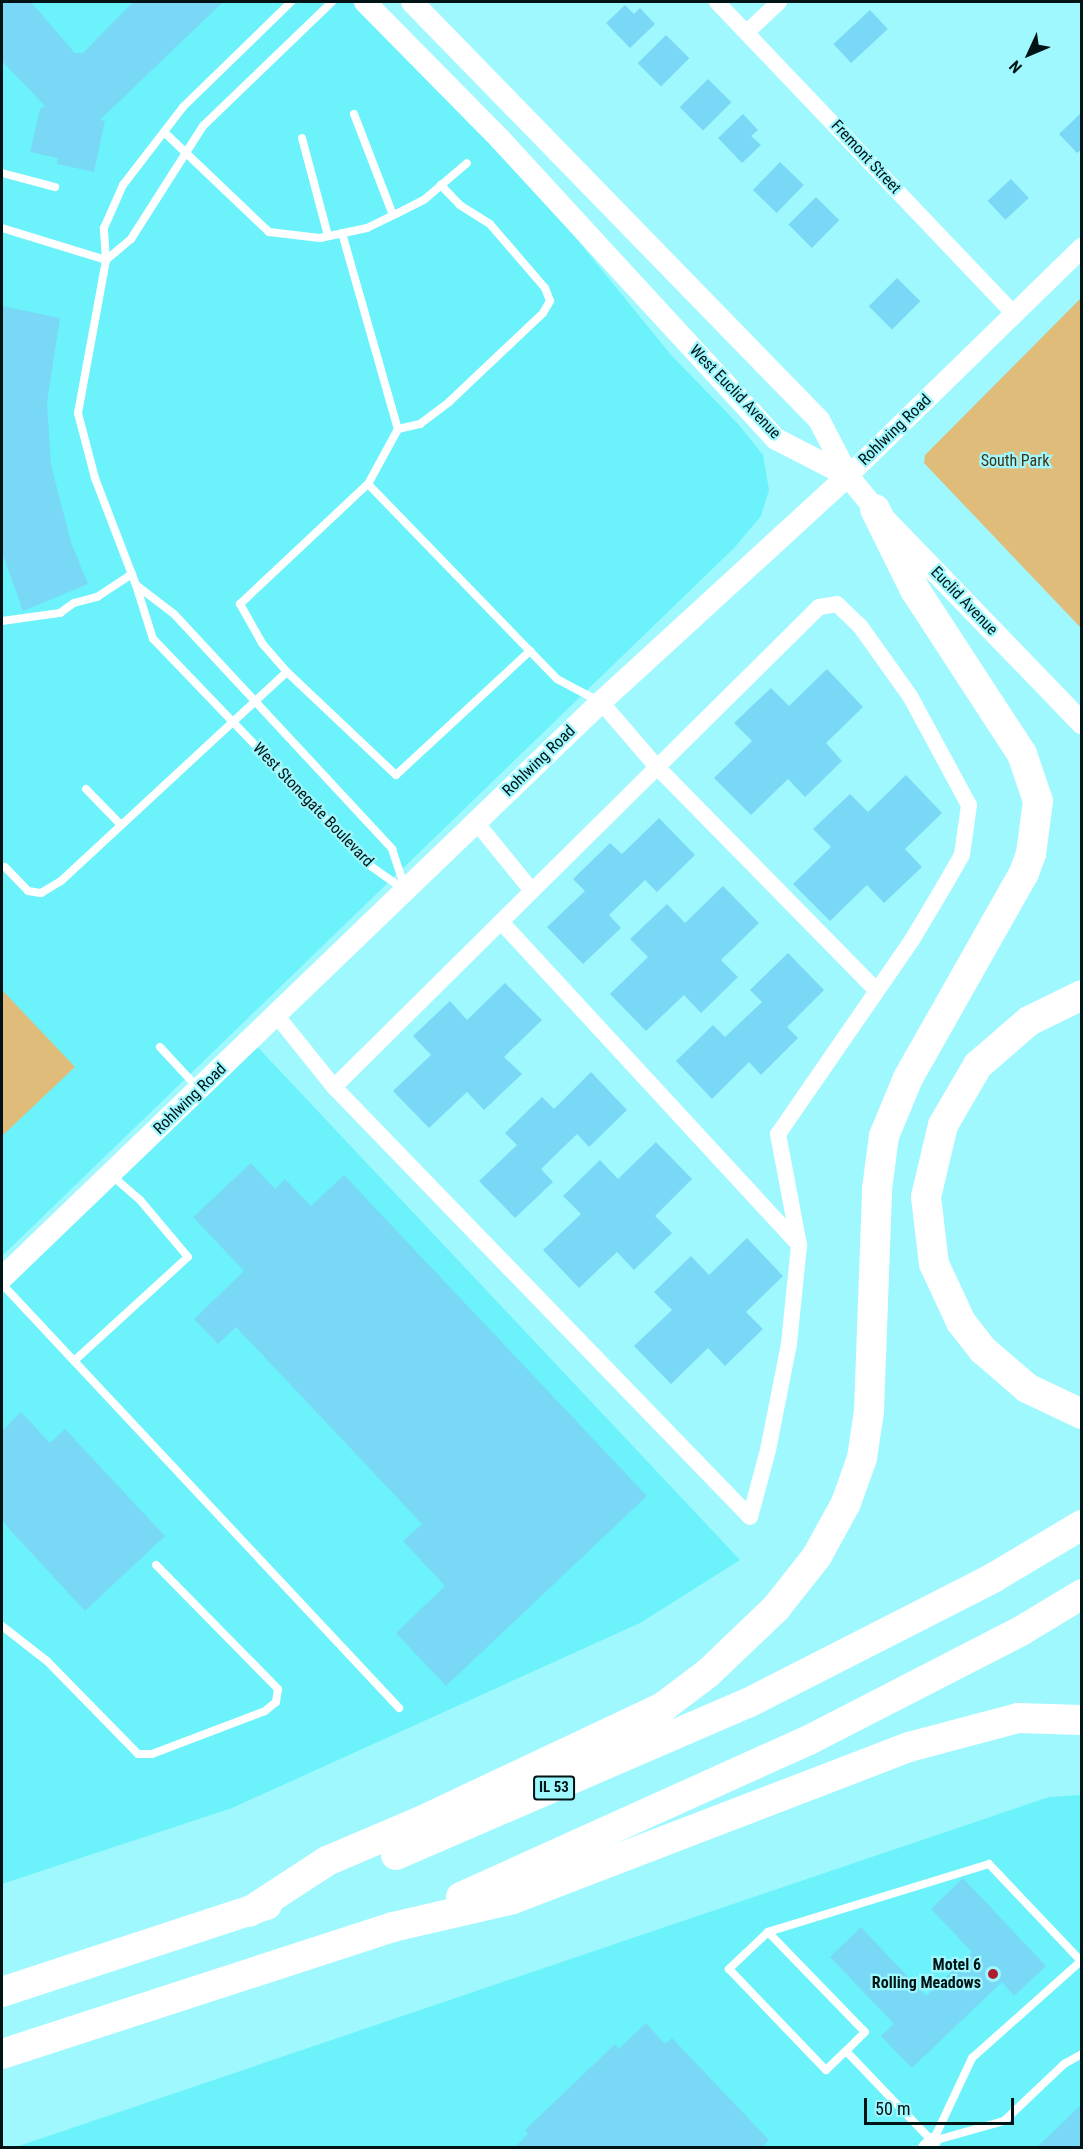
<!DOCTYPE html>
<html>
<head>
<meta charset="utf-8">
<style>
	body { margin:0 }
	#map { position:relative; width:1083px; height:2149px; overflow:hidden; background:#9ef8fe; font-family:"Roboto Condensed",sans-serif }
	div>[style] { position:absolute }
	[style*='--x'] { left:calc(var(--x)*1px); top:calc(var(--y)*1px); width:calc(var(--w)*1px); rotate:calc(var(--a)*1deg) }
	.built>* { inset:0; background:#6bf2fb }
	.green>* { inset:0; background:#e0bc7b }
	.building>* { inset:0; background:#7ad8f7; transform-origin:0 0 }
	.service>* { height:8px; margin:-4px; padding:0 4px; transform-origin:4px; border-radius:4px; background:#fff }
	.minor>* { height:16px; margin:-8px; padding:0 8px; transform-origin:8px; border-radius:8px; background:#fff }
	.tertiary>* { height:20px; margin:-10px; padding:0 10px; transform-origin:10px; border-radius:10px; background:#fff }
	.secondary>* { height:22px; margin:-11px; padding:0 11px; transform-origin:11px; border-radius:11px; background:#fff }
	.motorway>* { height:30px; margin:-15px; padding:0 15px; transform-origin:15px; border-radius:15px; background:#fff }
	.dots>* { width:16px; height:16px; translate:-50% -50%; box-sizing:border-box; border:3px solid #9ef8fe; border-radius:50% }
	span { translate:-50% -50%; white-space:nowrap; text-align:center; line-height:1.15; -webkit-text-stroke:4.5px #9ef8fe; paint-order:stroke }
	.shield-label span { padding:2px 4px; background:#9ef8fe; border:2px solid; border-radius:4px; -webkit-text-stroke-width:0 }
	.shield-label { font-size:15px; color:#001416; font-weight:700 }
	.street-label { font-size:16px; color:#001416 }
	.park-label { font-size:16px; color:#423112 }
	.poi-label { font-size:16px; color:#001416; font-weight:700 }
	.right { translate:-100% -50%; text-align:right }
	.frame { position:absolute; inset:0; border:3px solid #001416; pointer-events:none }
	.north { position:absolute; left:999px; top:24px; width:60px; height:60px; -webkit-text-stroke:4px #9ef8fe; paint-order:stroke; rotate:226deg; font-size:16px; font-weight:700; line-height:24px; text-align:center; color:#001416 }
	.north::after { content:''; display:block; margin:auto; width:21px; height:27px; background:#001416; clip-path:polygon(50% 0,100% 100%,50% 72%,0 100%) }
	.scale { position:absolute; left:864px; top:2098px; width:150px; height:27px; box-sizing:border-box; border:3px solid #001416; border-top:0; padding-left:8px; font-size:18px; line-height:21px; white-space:nowrap; color:#001416; -webkit-text-stroke:4px #9ef8fe; paint-order:stroke }
</style>
</head>
<body>
<div id="map">
	<div class="built">
		<i style="clip-path:polygon(2px 2px,353px 2px,545px 200px,671px 355px,738px 424px,763px 455px,769px 490px,761px 516px,734px 548px,2px 1256px)"></i>
		<i style="clip-path:polygon(251px 1040px,740px 1560px,640px 1623px,232px 1808px,2px 1884px,2px 1278px)"></i>
		<i style="clip-path:polygon(1081px 1795px,1081px 2147px,13px 2148px,1049px 1797px)"></i>
	</div>
	<div class="green">
		<i style="clip-path:polygon(1081px 298px,1081px 628px,924px 463px,925px 455px)"></i>
		<i style="clip-path:polygon(2px 990px,75px 1067px,2px 1136px)"></i>
	</div>
	<div class="building">
		<i style="clip-path:polygon(2px 2px,31px 2px,75px 53px,83px 53px,133px 2px,223px 2px,100px 120px,105px 121px,94px 172px,57px 164px,58px 158px,30px 152px,40px 109px,45px 106px,2px 61px)"></i>
		<i style="clip-path:polygon(625px 5px,634px 14px,640px 8px,655px 24px,630px 48px,606px 23px)"></i>
		<i style="left:870px;top:10px;width:26px;height:50px;rotate:47deg"></i>
		<i style="left:666px;top:35px;width:33px;height:40px;rotate:45deg"></i>
		<i style="left:708px;top:79px;width:33px;height:40px;rotate:45deg"></i>
		<i style="clip-path:polygon(1082px 112px,1082px 149px,1077px 153px,1059px 134px)"></i>
		<i style="clip-path:polygon(743px 114px,758px 130px,751px 136px,761px 145px,742px 163px,718px 138px)"></i>
		<i style="left:780px;top:162px;width:33px;height:39px;rotate:44deg"></i>
		<i style="left:1011px;top:179px;width:26px;height:32px;rotate:47deg"></i>
		<i style="left:816px;top:197px;width:33px;height:39px;rotate:45deg"></i>
		<i style="left:897px;top:278px;width:33px;height:40px;rotate:45deg"></i>
		<i style="clip-path:polygon(2px 306px,60px 318px,47px 402px,51px 465px,71px 542px,88px 584px,23px 611px,2px 552px)"></i>
		<i style="clip-path:polygon(827px 669px,863px 707px,826px 743px,842px 761px,805px 797px,788px 779px,751px 815px,714px 778px,752px 741px,734px 723px,771px 688px,789px 706px)"></i>
		<i style="clip-path:polygon(906px 775px,942px 813px,905px 849px,922px 867px,884px 903px,867px 885px,830px 921px,793px 884px,831px 847px,813px 829px,850px 794px,868px 812px)"></i>
		<i style="clip-path:polygon(659px 818px,695px 855px,657px 892px,645px 880px,609px 915px,621px 928px,583px 964px,547px 927px,585px 891px,573px 879px,610px 843px,622px 854px)"></i>
		<i style="clip-path:polygon(723px 886px,759px 923px,721px 960px,738px 977px,701px 1013px,684px 995px,646px 1031px,610px 994px,648px 957px,630px 939px,667px 904px,685px 923px)"></i>
		<i style="clip-path:polygon(788px 953px,824px 990px,787px 1027px,798px 1038px,761px 1075px,749px 1062px,712px 1099px,676px 1061px,713px 1025px,725px 1037px,762px 1002px,750px 990px)"></i>
		<i style="clip-path:polygon(505px 983px,542px 1020px,504px 1057px,522px 1074px,484px 1110px,467px 1092px,429px 1128px,393px 1091px,431px 1055px,413px 1036px,450px 1001px,467px 1020px)"></i>
		<i style="clip-path:polygon(591px 1072px,627px 1110px,589px 1147px,577px 1134px,541px 1169px,553px 1182px,515px 1218px,479px 1181px,517px 1145px,505px 1133px,542px 1097px,554px 1109px)"></i>
		<i style="clip-path:polygon(656px 1142px,692px 1179px,655px 1216px,672px 1233px,634px 1270px,617px 1252px,579px 1288px,543px 1250px,581px 1214px,563px 1196px,600px 1160px,618px 1179px)"></i>
		<i style="clip-path:polygon(251px 1163px,275px 1189px,285px 1179px,311px 1206px,344px 1175px,647px 1496px,446px 1686px,396px 1633px,445px 1586px,403px 1541px,422px 1524px,236px 1327px,218px 1344px,194px 1319px,244px 1271px,193px 1217px)"></i>
		<i style="clip-path:polygon(747px 1238px,783px 1276px,746px 1312px,763px 1329px,725px 1366px,708px 1348px,671px 1384px,634px 1346px,672px 1310px,654px 1292px,691px 1256px,709px 1275px)"></i>
		<i style="clip-path:polygon(21px 1412px,50px 1443px,65px 1429px,165px 1536px,85px 1611px,2px 1521px,2px 1431px)"></i>
		<i style="clip-path:polygon(963px 1878px,1046px 1966px,1014px 1996px,1002px 1982px,912px 2068px,881px 2036px,894px 2024px,830px 1957px,861px 1927px,926px 1996px,972px 1952px,931px 1909px)"></i>
		<i style="clip-path:polygon(646px 2023px,665px 2044px,672px 2038px,769px 2140px,762px 2148px,514px 2148px,528px 2134px,525px 2130px,615px 2044px,619px 2049px)"></i>
		<i style="clip-path:polygon(1082px 2104px,1082px 2148px,1036px 2148px)"></i>
	</div>
	<div class="service">
		<i style="--x:354;--y:114;--w:108;--a:68.9"></i>
		<i style="--x:164;--y:132;--w:145;--a:43.6"></i>
		<i style="--x:269;--y:232;--w:51;--a:6.7"></i>
		<i style="--x:320;--y:238;--w:48;--a:-12"></i>
		<i style="--x:367;--y:228;--w:34;--a:-26"></i>
		<i style="--x:398;--y:213;--w:30;--a:-27"></i>
		<i style="--x:425;--y:199;--w:55;--a:-40.6"></i>
		<i style="--x:302;--y:138;--w:101;--a:75.1"></i>
		<i style="--x:2;--y:173;--w:55;--a:14.8"></i>
		<i style="--x:2;--y:228;--w:109;--a:17.1"></i>
		<i style="--x:342;--y:233;--w:204;--a:74.1"></i>
		<i style="--x:398;--y:429;--w:63;--a:118.6"></i>
		<i style="--x:368;--y:484;--w:272;--a:45.9"></i>
		<i style="--x:557;--y:679;--w:49;--a:28.1"></i>
		<i style="--x:106;--y:260;--w:33;--a:-40"></i>
		<i style="--x:131;--y:239;--w:134;--a:-57.5"></i>
		<i style="--x:203;--y:126;--w:179;--a:-43.9"></i>
		<i style="--x:398;--y:429;--w:23;--a:-13"></i>
		<i style="--x:420;--y:424;--w:36;--a:-37"></i>
		<i style="--x:449;--y:402;--w:129;--a:-43.4"></i>
		<i style="--x:543;--y:313;--w:14;--a:-60"></i>
		<i style="--x:550;--y:301;--w:14;--a:-111"></i>
		<i style="--x:545;--y:288;--w:84;--a:-130.7"></i>
		<i style="--x:490;--y:224;--w:36;--a:-148"></i>
		<i style="--x:460;--y:205;--w:28;--a:-134"></i>
		<i style="--x:136;--y:585;--w:48;--a:37.3"></i>
		<i style="--x:174;--y:614;--w:321;--a:47.1"></i>
		<i style="--x:392;--y:849;--w:44;--a:71.6"></i>
		<i style="--x:406;--y:891;--w:42;--a:-144.8"></i>
		<i style="--x:372;--y:867;--w:316;--a:-133.8"></i>
		<i style="--x:153;--y:639;--w:57;--a:-107.5"></i>
		<i style="--x:136;--y:585;--w:115;--a:-111"></i>
		<i style="--x:95;--y:478;--w:67;--a:-104.7"></i>
		<i style="--x:78;--y:413;--w:156;--a:-79.6"></i>
		<i style="--x:106;--y:260;--w:32;--a:-94"></i>
		<i style="--x:104;--y:228;--w:47;--a:-66.2"></i>
		<i style="--x:123;--y:185;--w:98;--a:-52.4"></i>
		<i style="--x:183;--y:107;--w:151;--a:-44.2"></i>
		<i style="--x:2;--y:621;--w:59;--a:-7.9"></i>
		<i style="--x:60;--y:613;--w:17;--a:-36"></i>
		<i style="--x:74;--y:603;--w:24;--a:-15"></i>
		<i style="--x:97;--y:597;--w:42;--a:-33.3"></i>
		<i style="--x:287;--y:672;--w:150;--a:43.4"></i>
		<i style="--x:396;--y:775;--w:183;--a:-42.8"></i>
		<i style="--x:86;--y:789;--w:49;--a:45.8"></i>
		<i style="--x:5;--y:867;--w:33;--a:46"></i>
		<i style="--x:28;--y:891;--w:13;--a:9"></i>
		<i style="--x:41;--y:893;--w:23;--a:-31"></i>
		<i style="--x:61;--y:881;--w:308;--a:-42.8"></i>
		<i style="--x:287;--y:672;--w:38;--a:-131"></i>
		<i style="--x:262;--y:643;--w:45;--a:-119.4"></i>
		<i style="--x:240;--y:604;--w:175;--a:-43.2"></i>
		<i style="--x:160;--y:1047;--w:54;--a:47.2"></i>
		<i style="--x:2;--y:1284;--w:581;--a:46.88"></i>
		<i style="--x:74;--y:1361;--w:154;--a:-42.4"></i>
		<i style="--x:188;--y:1257;--w:75;--a:-130.1"></i>
		<i style="--x:140;--y:1200;--w:37;--a:-139"></i>
		<i style="--x:2;--y:1626;--w:57;--a:37.9"></i>
		<i style="--x:47;--y:1661;--w:130;--a:45.6"></i>
		<i style="--x:138;--y:1754;--w:14;--a:0"></i>
		<i style="--x:152;--y:1754;--w:121;--a:-20.8"></i>
		<i style="--x:265;--y:1711;--w:14;--a:-39"></i>
		<i style="--x:276;--y:1702;--w:13;--a:-81"></i>
		<i style="--x:278;--y:1689;--w:174;--a:-134.5"></i>
		<i style="--x:768;--y:1932;--w:139;--a:45.9"></i>
		<i style="--x:865;--y:2032;--w:27;--a:135"></i>
		<i style="--x:933;--y:2141;--w:92;--a:-64.8"></i>
		<i style="--x:972;--y:2058;--w:146;--a:-41.7"></i>
		<i style="--x:1081;--y:1961;--w:134;--a:-133.5"></i>
		<i style="--x:989;--y:1864;--w:231;--a:162.9"></i>
		<i style="--x:768;--y:1932;--w:54;--a:136.5"></i>
		<i style="--x:729;--y:1969;--w:140;--a:46.2"></i>
		<i style="--x:826;--y:2070;--w:28;--a:-44"></i>
		<i style="--x:846;--y:2051;--w:127;--a:46.3"></i>
		<i style="--x:933;--y:2141;--w:74;--a:-15.7"></i>
		<i style="--x:1004;--y:2121;--w:83;--a:-43.5"></i>
		<i style="--x:1064;--y:2064;--w:21;--a:-29"></i>
	</div>
	<div class="minor">
		<i style="--x:717;--y:2;--w:431;--a:46.4"></i>
		<i style="--x:747;--y:32;--w:44;--a:-43.2"></i>
		<i style="--x:601;--y:702;--w:86;--a:49.3"></i>
		<i style="--x:657;--y:767;--w:311;--a:45.5"></i>
		<i style="--x:476;--y:822;--w:89;--a:50.9"></i>
		<i style="--x:503;--y:924;--w:437;--a:47.3"></i>
		<i style="--x:799;--y:1245;--w:100;--a:95.8"></i>
		<i style="--x:789;--y:1344;--w:108;--a:101.2"></i>
		<i style="--x:768;--y:1450;--w:69;--a:105"></i>
		<i style="--x:277;--y:1016;--w:91;--a:51.2"></i>
		<i style="--x:334;--y:1087;--w:598;--a:45.95"></i>
		<i style="--x:334;--y:1087;--w:682;--a:-44.7"></i>
		<i style="--x:819;--y:607;--w:18;--a:-9"></i>
		<i style="--x:837;--y:604;--w:32;--a:44"></i>
		<i style="--x:860;--y:626;--w:86;--a:54.5"></i>
		<i style="--x:910;--y:696;--w:124;--a:61.6"></i>
		<i style="--x:969;--y:805;--w:50;--a:98"></i>
		<i style="--x:962;--y:855;--w:38;--a:120"></i>
		<i style="--x:943;--y:888;--w:61;--a:120.8"></i>
		<i style="--x:912;--y:940;--w:236;--a:124.6"></i>
		<i style="--x:778;--y:1134;--w:113;--a:79.3"></i>
		<i style="--x:926;--y:2148;--w:10;--a:-45"></i>
	</div>
	<div class="tertiary">
		<i style="--x:848;--y:476;--w:327;--a:-44.3"></i>
	</div>
	<div class="secondary">
		<i style="--x:365;--y:2;--w:192;--a:45.4"></i>
		<i style="--x:500;--y:139;--w:408;--a:47.4"></i>
		<i style="--x:776;--y:439;--w:81;--a:27.2"></i>
		<i style="--x:412;--y:2;--w:583;--a:45.76"></i>
		<i style="--x:819;--y:420;--w:63;--a:62.6"></i>
		<i style="--x:848;--y:476;--w:43;--a:50.7"></i>
		<i style="--x:875;--y:509;--w:298;--a:46"></i>
		<i style="--x:2;--y:1278;--w:831;--a:-43.88"></i>
		<i style="--x:601;--y:702;--w:335;--a:-42.5"></i>
	</div>
	<div class="motorway">
		<i style="--x:1082;--y:995;--w:59;--a:153.9"></i>
		<i style="--x:1029;--y:1021;--w:67;--a:139.2"></i>
		<i style="--x:978;--y:1065;--w:69;--a:120.3"></i>
		<i style="--x:943;--y:1125;--w:74;--a:103.3"></i>
		<i style="--x:926;--y:1197;--w:67;--a:83.2"></i>
		<i style="--x:934;--y:1264;--w:64;--a:65"></i>
		<i style="--x:961;--y:1322;--w:36;--a:52"></i>
		<i style="--x:983;--y:1350;--w:58;--a:40.8"></i>
		<i style="--x:1027;--y:1388;--w:61;--a:25.3"></i>
		<i style="--x:396;--y:1855;--w:383;--a:-23.4"></i>
		<i style="--x:748;--y:1703;--w:275;--a:-27"></i>
		<i style="--x:993;--y:1578;--w:104;--a:-30.8"></i>
		<i style="--x:461;--y:1897;--w:382;--a:-24.3"></i>
		<i style="--x:809;--y:1740;--w:238;--a:-27.2"></i>
		<i style="--x:1021;--y:1631;--w:71;--a:-31.2"></i>
		<i style="--x:249;--y:1912;--w:93;--a:-33.2"></i>
		<i style="--x:327;--y:1861;--w:102;--a:-23.1"></i>
		<i style="--x:421;--y:1821;--w:268;--a:-25.2"></i>
		<i style="--x:663;--y:1707;--w:56;--a:-37.1"></i>
		<i style="--x:708;--y:1673;--w:94;--a:-43.7"></i>
		<i style="--x:776;--y:1608;--w:66;--a:-51.7"></i>
		<i style="--x:817;--y:1556;--w:60;--a:-61.3"></i>
		<i style="--x:846;--y:1503;--w:48;--a:-70.4"></i>
		<i style="--x:862;--y:1458;--w:48;--a:-81.5"></i>
		<i style="--x:869;--y:1411;--w:222;--a:-87.9"></i>
		<i style="--x:877;--y:1189;--w:53;--a:-82.5"></i>
		<i style="--x:884;--y:1136;--w:63;--a:-67.5"></i>
		<i style="--x:908;--y:1078;--w:236;--a:-60.5"></i>
		<i style="--x:1024;--y:873;--w:20;--a:-70"></i>
		<i style="--x:1031;--y:854;--w:53;--a:-82.5"></i>
		<i style="--x:1038;--y:801;--w:50;--a:-108.8"></i>
		<i style="--x:1022;--y:754;--w:196;--a:-123.1"></i>
		<i style="--x:915;--y:590;--w:90;--a:-116.3"></i>
		<i style="--x:2;--y:1992;--w:279;--a:-18.2"></i>
		<i style="--x:2;--y:2054;--w:411;--a:-18"></i>
		<i style="--x:393;--y:1927;--w:123;--a:-13.1"></i>
		<i style="--x:513;--y:1899;--w:424;--a:-21"></i>
		<i style="--x:909;--y:1747;--w:113;--a:-14.9"></i>
		<i style="--x:1018;--y:1718;--w:64;--a:1.8"></i>
	</div>
	<div class="dots">
		<i style="left:993px;top:1974px;background:#b01d2f"></i>
	</div>
	<div class="shield-label">
		<span style="left:554px;top:1788px">IL 53</span>
	</div>
	<div class="street-label">
		<span style="left:866px;top:157px;rotate:47deg">Fremont Street</span>
		<span style="left:735px;top:392px;rotate:46deg">West Euclid Avenue</span>
		<span style="left:895px;top:430px;rotate:-44deg">Rohlwing Road</span>
		<span style="left:964px;top:601px;rotate:46deg">Euclid Avenue</span>
		<span style="left:539px;top:761px;rotate:-44deg">Rohlwing Road</span>
		<span style="left:313px;top:805px;rotate:46deg">West Stonegate Boulevard</span>
		<span style="left:190px;top:1099px;rotate:-44deg">Rohlwing Road</span>
	</div>
	<div class="park-label">
		<span style="left:1015px;top:461px">South Park</span>
	</div>
	<div class="poi-label">
		<span class="right" style="left:981px;top:1974px">Motel 6<br>Rolling Meadows</span>
	</div>
	<div class="frame"></div>
	<div class="north">N</div>
	<div class="scale">50 m</div>
</div>
</body>
</html>
